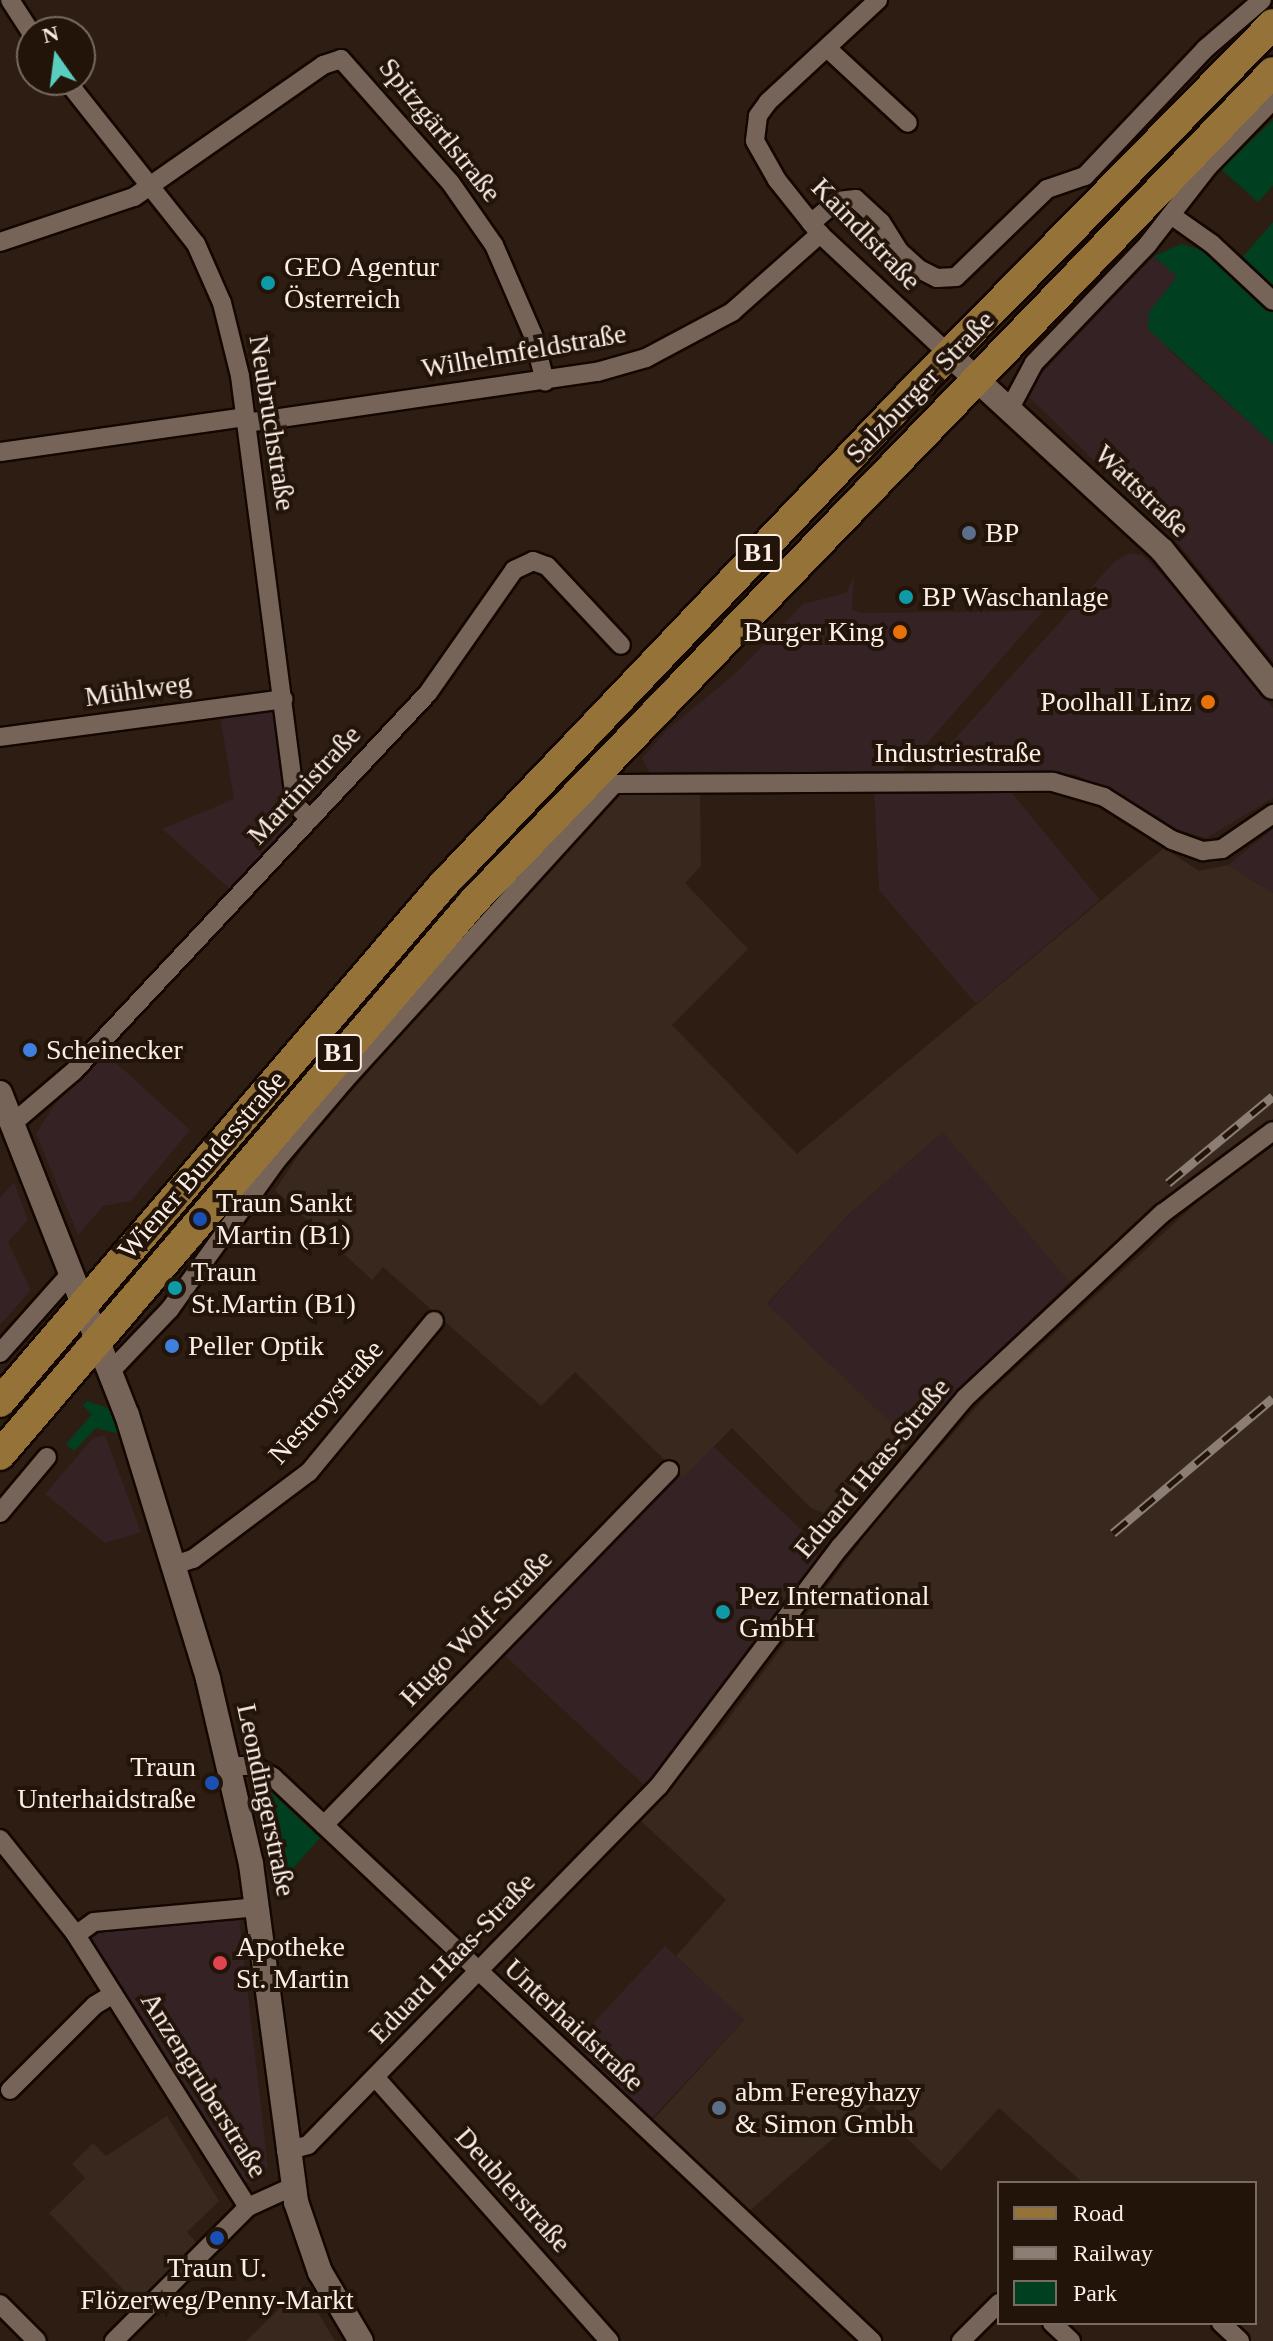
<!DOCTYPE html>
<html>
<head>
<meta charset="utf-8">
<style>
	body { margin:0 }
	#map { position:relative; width:1273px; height:2341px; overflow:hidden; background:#2d1d12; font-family:"Times New Roman",serif }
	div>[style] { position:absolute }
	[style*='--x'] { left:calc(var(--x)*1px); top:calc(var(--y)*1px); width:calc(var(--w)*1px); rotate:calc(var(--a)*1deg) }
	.commercial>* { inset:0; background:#352224; transform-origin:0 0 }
	.industrial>* { inset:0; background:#38281e }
	.green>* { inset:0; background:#004020 }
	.roads { filter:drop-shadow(2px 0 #140701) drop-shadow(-2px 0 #140701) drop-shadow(0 2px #140701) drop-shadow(0 -2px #140701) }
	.minor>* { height:18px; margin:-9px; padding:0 9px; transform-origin:9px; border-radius:9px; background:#776458 }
	.tertiary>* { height:24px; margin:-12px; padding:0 12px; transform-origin:12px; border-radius:12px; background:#776458 }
	.primary>* { height:30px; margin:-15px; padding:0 15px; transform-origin:15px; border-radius:15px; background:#947238 }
	.rail>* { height:9px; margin-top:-4.5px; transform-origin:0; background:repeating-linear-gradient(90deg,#231409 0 18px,#8c7e75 0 36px); box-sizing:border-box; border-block:2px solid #8c7e75 }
	.dots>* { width:22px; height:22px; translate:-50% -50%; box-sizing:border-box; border:4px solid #231409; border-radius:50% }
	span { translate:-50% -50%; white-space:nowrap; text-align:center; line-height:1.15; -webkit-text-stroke:8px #231409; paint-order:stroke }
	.shield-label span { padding:2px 6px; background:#231409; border:2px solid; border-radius:6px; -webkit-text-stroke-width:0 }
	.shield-label { font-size:26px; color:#faeee7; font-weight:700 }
	.street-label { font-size:28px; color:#faeee7 }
	.poi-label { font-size:28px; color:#faeee7 }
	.left { translate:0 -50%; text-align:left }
	.right { translate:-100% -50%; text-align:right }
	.legend { position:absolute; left:997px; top:2181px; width:260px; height:144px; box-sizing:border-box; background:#231409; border:2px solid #796b62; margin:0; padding:10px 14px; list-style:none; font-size:24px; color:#faeee7 }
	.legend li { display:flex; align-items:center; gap:16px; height:40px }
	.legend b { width:40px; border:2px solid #796b62 }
	.north { position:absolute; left:16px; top:16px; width:80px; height:80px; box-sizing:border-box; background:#231409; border:2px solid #796b62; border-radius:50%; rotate:346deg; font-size:22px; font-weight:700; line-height:32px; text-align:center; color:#faeee7 }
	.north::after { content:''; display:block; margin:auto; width:28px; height:36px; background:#59cebf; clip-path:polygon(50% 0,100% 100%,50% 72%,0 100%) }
</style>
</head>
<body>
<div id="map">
	<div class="commercial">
		<i style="clip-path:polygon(1154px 256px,1177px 277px,1149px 312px,1169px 350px,1273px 444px,1273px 661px,1177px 542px,1029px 397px,1034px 381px)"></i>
		<i style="clip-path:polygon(1130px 553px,1142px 555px,1200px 613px,1273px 708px,1273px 798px,1207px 838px,1166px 826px,1075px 774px,931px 774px,935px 761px,1050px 633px,1115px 561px)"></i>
		<i style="clip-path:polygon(854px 576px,852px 609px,860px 613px,1043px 611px,902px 772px,650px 773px,642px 758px,667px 730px,736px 673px,803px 604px,846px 593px)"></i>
		<i style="clip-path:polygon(276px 709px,289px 826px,231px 890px,162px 829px,234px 799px,220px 715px)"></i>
		<i style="clip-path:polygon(1008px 788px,1100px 900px,976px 1004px,879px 890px,874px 789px)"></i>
		<i style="clip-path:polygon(1273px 829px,1273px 893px,1228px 865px)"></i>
		<i style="clip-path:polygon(104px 1052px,190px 1130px,131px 1201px,103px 1206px,78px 1235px,36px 1134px,54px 1105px)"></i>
		<i style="clip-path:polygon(944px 1131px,1069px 1282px,910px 1441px,767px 1305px,849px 1214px)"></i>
		<i style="clip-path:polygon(14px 1182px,28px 1220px,8px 1242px,31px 1290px,0 1325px,0 1198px)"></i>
		<i style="clip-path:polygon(105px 1435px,141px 1532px,105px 1543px,45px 1494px,93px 1438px)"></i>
		<i style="clip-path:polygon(713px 1446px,813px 1541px,817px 1558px,658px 1776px,644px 1785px,502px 1653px,678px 1474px,683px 1478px)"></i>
		<i style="clip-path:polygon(239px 1917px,268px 2167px,262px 2180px,252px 2184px,242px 2180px,91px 1937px,99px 1927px)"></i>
		<i style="left:665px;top:1946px;width:108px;height:138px;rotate:43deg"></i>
	</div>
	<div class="industrial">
		<i style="clip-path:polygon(619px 791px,700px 793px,701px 866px,685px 883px,748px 949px,672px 1025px,797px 1154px,1164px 848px,1199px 871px,1228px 865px,1273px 893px,1273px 1119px,1069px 1282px,943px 1132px,849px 1214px,767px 1304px,910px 1441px,848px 1514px,833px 1517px,811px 1508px,732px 1428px,683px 1478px,575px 1372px,541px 1406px,383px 1267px,372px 1280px,275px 1190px,303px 1148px,439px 989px)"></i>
		<i style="clip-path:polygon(1273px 1146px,1273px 2341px,1251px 2341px,1232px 2323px,1255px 2323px,1255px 2183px,1083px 2183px,999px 2108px,941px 2171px,872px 2105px,748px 2212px,651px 2122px,744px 2020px,676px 1956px,726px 1900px,641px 1821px,717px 1734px,878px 1518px,987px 1395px,1203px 1197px)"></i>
		<i style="clip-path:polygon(167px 2116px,219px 2201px,187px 2232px,199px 2246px,139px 2306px,49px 2213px,85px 2178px,72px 2164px,93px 2143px,106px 2156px)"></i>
		<i style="clip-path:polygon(302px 2286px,335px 2341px,246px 2341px)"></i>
	</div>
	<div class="green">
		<i style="clip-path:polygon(1273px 120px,1273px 186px,1258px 202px,1221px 169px)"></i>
		<i style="clip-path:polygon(1273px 222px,1273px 292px,1239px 261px)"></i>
		<i style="clip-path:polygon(1181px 244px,1209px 252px,1273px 310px,1273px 444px,1148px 329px,1149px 312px,1177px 277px,1154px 256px)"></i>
		<i style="clip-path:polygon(87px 1401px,108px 1408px,120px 1434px,96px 1428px,74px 1451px,66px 1444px,92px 1414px,83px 1406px)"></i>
		<i style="clip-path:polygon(269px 1790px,320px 1838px,273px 1891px,257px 1802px)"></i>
	</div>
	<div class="roads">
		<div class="minor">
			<i style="--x:10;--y:0;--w:40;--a:57.1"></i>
			<i style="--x:878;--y:0;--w:150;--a:137.2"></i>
			<i style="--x:768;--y:102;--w:17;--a:126"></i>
			<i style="--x:758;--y:116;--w:25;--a:97"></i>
			<i style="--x:755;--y:141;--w:45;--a:60.6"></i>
			<i style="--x:777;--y:180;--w:69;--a:51.5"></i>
			<i style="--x:820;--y:234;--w:179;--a:43"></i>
			<i style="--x:827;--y:48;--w:110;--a:42.8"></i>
			<i style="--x:66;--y:80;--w:209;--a:51.6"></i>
			<i style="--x:196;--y:244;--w:64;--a:66.2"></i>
			<i style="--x:222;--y:303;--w:75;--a:76.1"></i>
			<i style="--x:240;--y:376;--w:433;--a:82.6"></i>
			<i style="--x:296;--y:805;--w:20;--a:45"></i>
			<i style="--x:1171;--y:215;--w:50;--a:35.3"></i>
			<i style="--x:1212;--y:244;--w:83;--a:43.1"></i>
			<i style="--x:811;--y:223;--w:34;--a:-40"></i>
			<i style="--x:837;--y:201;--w:19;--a:-6"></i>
			<i style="--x:856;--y:199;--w:34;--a:43"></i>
			<i style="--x:881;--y:222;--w:36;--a:58"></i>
			<i style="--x:900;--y:252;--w:25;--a:42"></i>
			<i style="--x:919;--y:269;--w:20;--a:27"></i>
			<i style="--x:937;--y:278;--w:19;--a:-3"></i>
			<i style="--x:956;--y:277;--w:127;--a:-44"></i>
			<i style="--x:1047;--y:189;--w:40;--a:-18.9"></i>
			<i style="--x:1085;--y:176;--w:175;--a:-46.6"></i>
			<i style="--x:1205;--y:49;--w:75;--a:-40.7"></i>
			<i style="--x:0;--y:242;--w:141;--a:-18.6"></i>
			<i style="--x:134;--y:197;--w:231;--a:-34.9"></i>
			<i style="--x:323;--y:65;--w:19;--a:-18"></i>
			<i style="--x:341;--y:59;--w:164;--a:48.5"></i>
			<i style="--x:450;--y:182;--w:77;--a:55.1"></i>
			<i style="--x:494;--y:245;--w:98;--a:66.6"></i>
			<i style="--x:533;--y:335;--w:48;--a:75.4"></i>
			<i style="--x:1010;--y:408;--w:51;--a:-61.9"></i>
			<i style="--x:1034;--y:363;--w:165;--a:-46.2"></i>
			<i style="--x:1148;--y:244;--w:98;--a:-52.1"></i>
			<i style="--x:1208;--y:167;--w:93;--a:-45.9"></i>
			<i style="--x:246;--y:423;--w:355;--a:-8.3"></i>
			<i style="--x:597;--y:372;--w:51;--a:-15.9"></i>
			<i style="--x:646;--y:358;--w:98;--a:-28.1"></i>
			<i style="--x:732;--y:312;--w:118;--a:-41.6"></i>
			<i style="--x:0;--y:452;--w:247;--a:-8.1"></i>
			<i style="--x:0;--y:737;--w:286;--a:-7.6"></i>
			<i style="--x:13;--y:1123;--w:79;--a:-40.4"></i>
			<i style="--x:73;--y:1072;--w:519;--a:-46.87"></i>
			<i style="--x:428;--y:693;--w:150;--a:-55"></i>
			<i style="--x:514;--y:570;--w:21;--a:-25"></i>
			<i style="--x:533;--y:561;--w:15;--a:20"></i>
			<i style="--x:547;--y:566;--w:108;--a:46.9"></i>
			<i style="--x:0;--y:1353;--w:107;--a:-48.4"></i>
			<i style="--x:110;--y:1372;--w:87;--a:-46.4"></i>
			<i style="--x:170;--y:1309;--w:183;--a:-54.3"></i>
			<i style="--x:277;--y:1160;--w:104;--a:-49.7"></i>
			<i style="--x:344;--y:1081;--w:401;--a:-47.7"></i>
			<i style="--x:614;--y:784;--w:439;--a:-0.3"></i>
			<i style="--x:1053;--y:782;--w:53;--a:16.4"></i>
			<i style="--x:1104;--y:797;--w:80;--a:32.3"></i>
			<i style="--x:1172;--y:840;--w:33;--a:20"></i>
			<i style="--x:1203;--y:851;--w:19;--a:-6"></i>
			<i style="--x:1222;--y:849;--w:62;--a:-34.5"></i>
			<i style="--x:0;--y:1513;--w:73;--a:-50"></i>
			<i style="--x:174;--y:1565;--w:20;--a:-18"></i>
			<i style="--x:193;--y:1559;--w:145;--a:-36.9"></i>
			<i style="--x:309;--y:1472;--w:196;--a:-50.4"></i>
			<i style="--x:231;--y:1766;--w:23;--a:0"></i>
			<i style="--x:254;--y:1766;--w:22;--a:30"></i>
			<i style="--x:273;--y:1777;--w:823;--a:43.28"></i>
			<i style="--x:324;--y:1825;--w:495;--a:-45.8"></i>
			<i style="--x:0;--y:1839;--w:119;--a:51.5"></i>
			<i style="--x:74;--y:1932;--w:325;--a:57.7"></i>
			<i style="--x:76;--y:1935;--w:22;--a:-36"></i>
			<i style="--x:94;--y:1922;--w:165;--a:-5.2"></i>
			<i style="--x:375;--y:2077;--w:353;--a:48.4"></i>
			<i style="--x:10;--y:2090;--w:120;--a:-45"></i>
			<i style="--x:95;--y:2005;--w:21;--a:-31"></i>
			<i style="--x:286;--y:2151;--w:23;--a:-15"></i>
			<i style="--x:308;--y:2145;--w:502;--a:-45.65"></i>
			<i style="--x:659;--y:1786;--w:300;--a:-52.9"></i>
			<i style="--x:840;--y:1547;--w:194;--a:-50"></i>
			<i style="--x:965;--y:1398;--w:271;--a:-43.1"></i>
			<i style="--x:1163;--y:1213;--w:137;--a:-36.7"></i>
			<i style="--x:0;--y:2304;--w:52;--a:45"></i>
			<i style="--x:1052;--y:2323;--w:26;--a:43"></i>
			<i style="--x:1221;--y:2323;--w:26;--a:43"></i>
			<i style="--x:114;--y:2341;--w:190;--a:-45"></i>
			<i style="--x:248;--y:2207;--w:48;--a:-24.4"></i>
			<i style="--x:961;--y:2341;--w:54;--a:-45"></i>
		</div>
		<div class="tertiary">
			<i style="--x:951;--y:356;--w:287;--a:42.6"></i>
			<i style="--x:1162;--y:550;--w:176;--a:51"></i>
			<i style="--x:0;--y:1093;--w:346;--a:68.5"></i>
			<i style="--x:127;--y:1415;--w:276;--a:72.9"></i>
			<i style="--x:208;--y:1679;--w:190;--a:76.9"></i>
			<i style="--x:251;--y:1864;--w:341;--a:82.4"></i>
			<i style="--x:296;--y:2202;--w:74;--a:71.1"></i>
			<i style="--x:320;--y:2272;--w:80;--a:59.3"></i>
		</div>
		<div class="primary">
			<i style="--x:0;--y:1402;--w:681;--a:-49.41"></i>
			<i style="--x:443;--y:885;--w:682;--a:-46.43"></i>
			<i style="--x:913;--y:391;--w:514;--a:-45.55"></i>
			<i style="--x:0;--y:1455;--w:729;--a:-49.45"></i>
			<i style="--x:474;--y:901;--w:1151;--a:-46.06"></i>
		</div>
	</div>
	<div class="rail">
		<i style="--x:1168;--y:1183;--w:136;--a:-39.6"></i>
		<i style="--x:1113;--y:1533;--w:209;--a:-40.2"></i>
	</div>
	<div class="dots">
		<i style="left:268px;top:283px;background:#0f9aa8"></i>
		<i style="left:969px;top:533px;background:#5c6f8a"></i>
		<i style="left:906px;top:597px;background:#0f9aa8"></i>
		<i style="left:900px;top:632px;background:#e8710a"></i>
		<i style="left:1208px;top:702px;background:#e8710a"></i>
		<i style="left:30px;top:1050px;background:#3f7fe0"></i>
		<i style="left:200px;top:1219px;background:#1a4fb4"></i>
		<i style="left:175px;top:1288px;background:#0f9aa8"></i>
		<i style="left:172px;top:1346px;background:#3f7fe0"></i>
		<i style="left:723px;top:1612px;background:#0f9aa8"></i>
		<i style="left:212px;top:1783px;background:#1a4fb4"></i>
		<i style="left:220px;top:1963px;background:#e0444e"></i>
		<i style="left:719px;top:2108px;background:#5c6f8a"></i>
		<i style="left:217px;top:2238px;background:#1a4fb4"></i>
	</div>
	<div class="shield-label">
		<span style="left:759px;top:553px">B1</span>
		<span style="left:339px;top:1053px">B1</span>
	</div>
	<div class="street-label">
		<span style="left:440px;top:130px;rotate:51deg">Spitzgärtlstraße</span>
		<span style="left:866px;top:234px;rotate:46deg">Kaindlstraße</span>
		<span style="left:524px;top:351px;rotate:-10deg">Wilhelmfeldstraße</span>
		<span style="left:920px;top:387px;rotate:-46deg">Salzburger Straße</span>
		<span style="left:272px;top:423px;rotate:81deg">Neubruchstraße</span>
		<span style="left:1142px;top:491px;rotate:44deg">Wattstraße</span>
		<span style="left:138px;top:690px;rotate:-8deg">Mühlweg</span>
		<span style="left:958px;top:753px">Industriestraße</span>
		<span style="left:304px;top:785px;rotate:-47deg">Martinistraße</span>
		<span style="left:202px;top:1165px;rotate:-49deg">Wiener Bundesstraße</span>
		<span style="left:326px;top:1402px;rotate:-48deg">Nestroystraße</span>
		<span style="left:872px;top:1468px;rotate:-50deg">Eduard Haas-Straße</span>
		<span style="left:476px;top:1628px;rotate:-46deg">Hugo Wolf-Straße</span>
		<span style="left:266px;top:1800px;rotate:78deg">Leondingerstraße</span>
		<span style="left:452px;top:1958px;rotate:-46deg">Eduard Haas-Straße</span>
		<span style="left:574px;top:2025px;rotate:43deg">Unterhaidstraße</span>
		<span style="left:204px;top:2085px;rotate:58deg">Anzengruberstraße</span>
		<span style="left:513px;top:2190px;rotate:48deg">Deublerstraße</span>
	</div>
	<div class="poi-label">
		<span class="left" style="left:284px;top:283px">GEO Agentur<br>Österreich</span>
		<span class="left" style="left:985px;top:533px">BP</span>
		<span class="left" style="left:922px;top:597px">BP Waschanlage</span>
		<span class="right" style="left:884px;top:632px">Burger King</span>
		<span class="right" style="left:1192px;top:702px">Poolhall Linz</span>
		<span class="left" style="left:46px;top:1050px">Scheinecker</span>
		<span class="left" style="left:216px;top:1219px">Traun Sankt<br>Martin (B1)</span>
		<span class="left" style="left:191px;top:1288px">Traun<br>St.Martin (B1)</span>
		<span class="left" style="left:188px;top:1346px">Peller Optik</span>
		<span class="left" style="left:739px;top:1612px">Pez International<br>GmbH</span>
		<span class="right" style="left:196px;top:1783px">Traun<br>Unterhaidstraße</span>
		<span class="left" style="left:236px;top:1963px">Apotheke<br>St. Martin</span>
		<span class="left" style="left:735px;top:2108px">abm Feregyhazy<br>&amp; Simon Gmbh</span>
		<span style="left:217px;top:2284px">Traun U.<br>Flözerweg/Penny-Markt</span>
	</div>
	<ul class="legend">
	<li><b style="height:10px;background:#947238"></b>Road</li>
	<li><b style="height:10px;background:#8c7e75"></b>Railway</li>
	<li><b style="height:22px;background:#004020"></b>Park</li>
	</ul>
	<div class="north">N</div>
</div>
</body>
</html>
